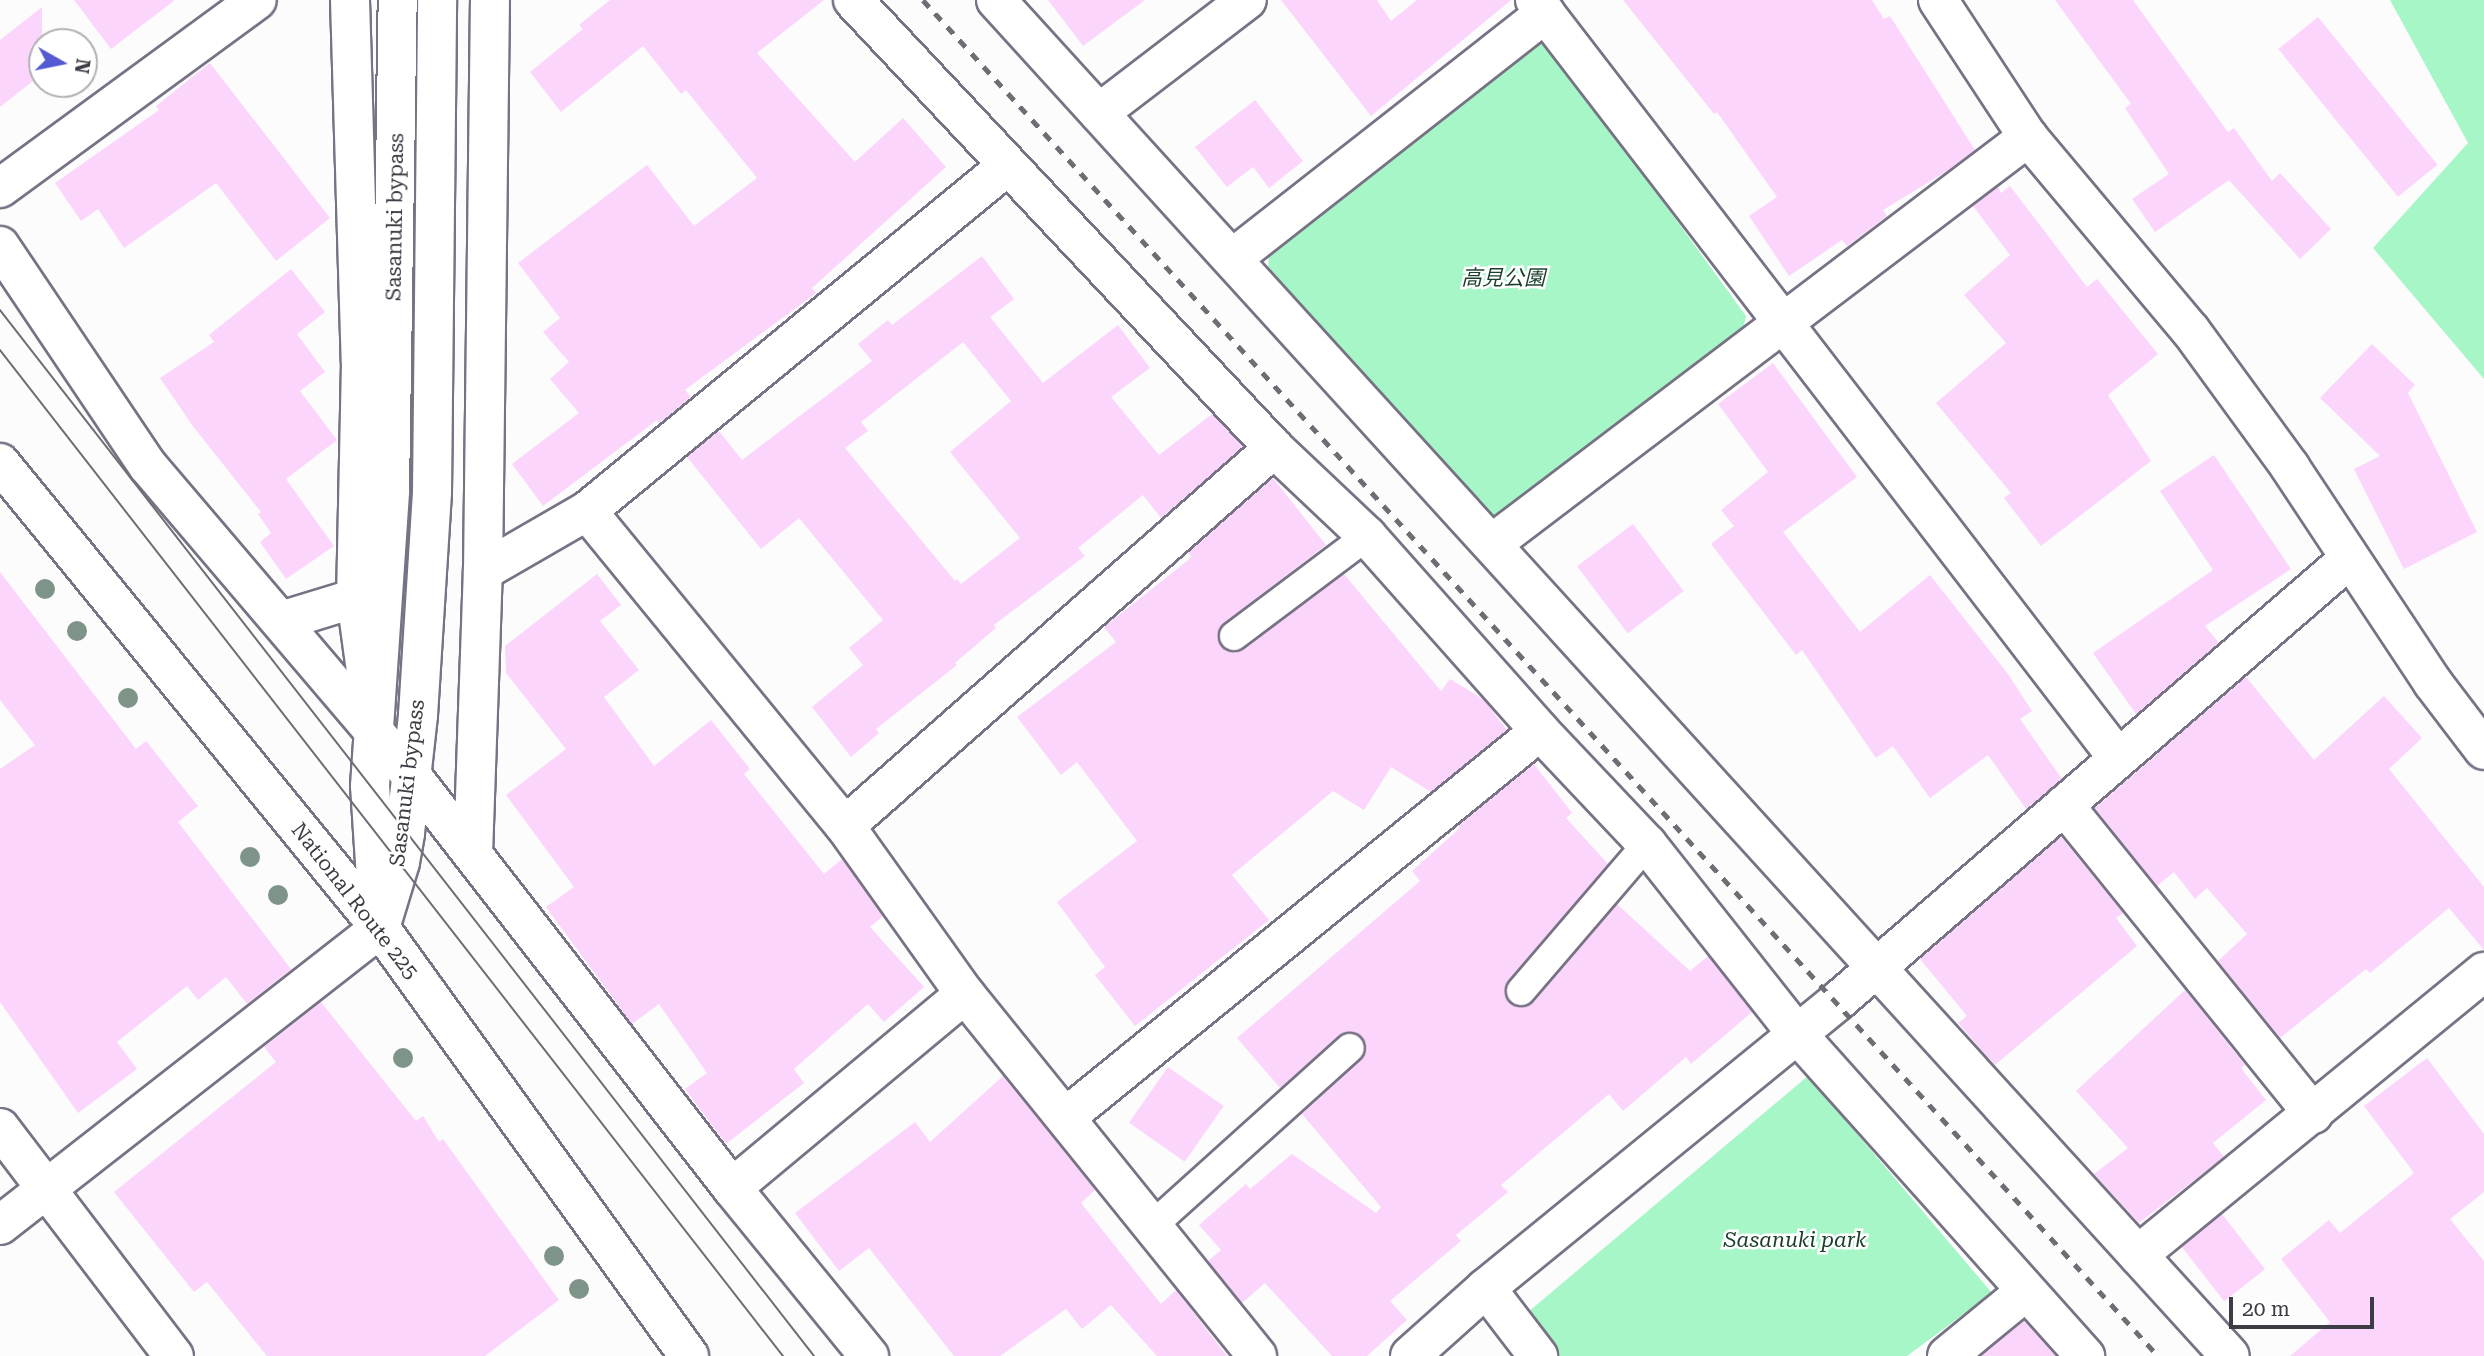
<!DOCTYPE html>
<html>
<head>
<meta charset="utf-8">
<style>
	body { margin:0 }
	#map { position:relative; width:2484px; height:1356px; overflow:hidden; background:#fcfcfc; font-family:"Roboto Serif","Noto Sans JP",serif }
	div>[style] { position:absolute }
	[style*='--x'] { left:calc(var(--x)*1px); top:calc(var(--y)*1px); width:calc(var(--w)*1px); rotate:calc(var(--a)*1deg) }
	.green>* { inset:0; background:#a6f6c7 }
	.building>* { inset:0; background:#fcd5fc; transform-origin:0 0 }
	.roads { filter:drop-shadow(2px 0 #777284) drop-shadow(-2px 0 #777284) drop-shadow(0 2px #777284) drop-shadow(0 -2px #777284) }
	.service>* { height:28px; margin:-14px; padding:0 14px; transform-origin:14px; border-radius:14px; background:#fff }
	.minor>* { height:38px; margin:-19px; padding:0 19px; transform-origin:19px; border-radius:19px; background:#fff }
	.primary>* { height:38px; margin:-19px; padding:0 19px; transform-origin:19px; border-radius:19px; background:#fff }
	.trunk>* { height:38px; margin:-19px; padding:0 19px; transform-origin:19px; border-radius:19px; background:#fff }
	.tram>* { height:2px; margin:-1px; padding:0 1px; transform-origin:1px; border-radius:1px; background:#6f6d73 }
	.rail>* { height:5px; margin-top:-2.5px; transform-origin:0; background:repeating-linear-gradient(90deg,#6f6d73 0 9px,transparent 0 18px) }
	.trees>* { width:20px; height:20px; margin:-10px; border-radius:50%; background:#7f9489 }
	span { translate:-50% -50%; white-space:nowrap; text-align:center; line-height:1.15; -webkit-text-stroke:5px #fff; paint-order:stroke }
	.street-label { font-size:21px; color:#3d3b43 }
	.park-label { font-size:21px; color:#193f2b; font-style:italic }
	.north { position:absolute; left:28px; top:28px; width:70px; height:70px; box-sizing:border-box; background:#fff; border:2px solid #b1b1b4; border-radius:50%; rotate:99deg; font-size:19px; font-weight:700; line-height:28px; text-align:center; color:#3d3b43 }
	.north::after { content:''; display:block; margin:auto; width:24px; height:32px; background:#545bd2; clip-path:polygon(50% 0,100% 100%,50% 72%,0 100%) }
	.scale { position:absolute; left:2229px; top:1297px; width:145px; height:32px; box-sizing:border-box; border:4px solid #3d3b43; border-top:0; padding-left:9px; font-size:21px; line-height:24px; white-space:nowrap; color:#3d3b43; -webkit-text-stroke:5px #fff; paint-order:stroke }
</style>
</head>
<body>
<div id="map">
	<div class="green">
		<i style="clip-path:polygon(2390px 0,2484px 0,2484px 379px,2373px 248px,2468px 143px)"></i>
		<i style="clip-path:polygon(1523px 40px,1549px 45px,1746px 316px,1742px 333px,1505px 518px,1482px 515px,1268px 281px,1269px 238px)"></i>
		<i style="clip-path:polygon(1808px 1076px,1992px 1293px,1907px 1356px,1560px 1356px,1521px 1318px)"></i>
	</div>
	<div class="building">
		<i style="clip-path:polygon(74px 0,175px 0,111px 49px)"></i>
		<i style="clip-path:polygon(610px 0,824px 0,757px 53px,855px 162px,903px 118px,946px 167px,812px 288px,816px 293px,685px 390px,691px 397px,659px 423px,657px 420px,543px 506px,512px 464px,579px 413px,550px 379px,569px 362px,543px 332px,560px 318px,518px 263px,647px 165px,694px 226px,757px 178px,686px 90px,681px 94px,643px 46px,561px 112px,530px 72px,583px 29px,579px 25px)"></i>
		<i style="clip-path:polygon(1048px 0,1145px 0,1083px 46px)"></i>
		<i style="clip-path:polygon(1281px 0,1377px 0,1391px 21px,1417px 0,1511px 0,1371px 116px)"></i>
		<i style="clip-path:polygon(1623px 0,1872px 0,1884px 19px,1890px 16px,1975px 150px,1947px 171px,1883px 210px,1887px 216px,1847px 246px,1842px 240px,1789px 276px,1749px 216px,1777px 197px,1717px 112px,1714px 114px)"></i>
		<i style="clip-path:polygon(2055px 0,2133px 0,2228px 132px,2234px 128px,2272px 181px,2280px 173px,2331px 229px,2300px 259px,2229px 180px,2155px 232px,2132px 199px,2169px 174px,2125px 108px,2131px 104px)"></i>
		<i style="clip-path:polygon(42px 7px,42px 74px,0 107px,0 40px)"></i>
		<i style="left:2318px;top:17px;width:190px;height:51px;rotate:51deg"></i>
		<i style="clip-path:polygon(210px 63px,330px 218px,276px 261px,216px 183px,124px 248px,98px 209px,81px 221px,55px 183px,159px 110px,156px 106px)"></i>
		<i style="clip-path:polygon(1255px 100px,1303px 161px,1269px 188px,1253px 167px,1227px 187px,1195px 147px)"></i>
		<i style="clip-path:polygon(2010px 186px,2087px 287px,2097px 279px,2158px 354px,2108px 395px,2151px 461px,2041px 546px,2004px 498px,2011px 493px,1936px 403px,2006px 343px,1964px 295px,2010px 255px,1973px 206px,1998px 187px,2001px 193px)"></i>
		<i style="clip-path:polygon(evenodd,982px 256px,1014px 299px,990px 317px,1043px 383px,1118px 325px,1150px 368px,1111px 397px,1159px 455px,1212px 414px,1243px 447px,1161px 518px,1143px 495px,1078px 548px,1085px 556px,994px 625px,996px 628px,955px 663px,957px 665px,876px 729px,879px 733px,851px 757px,812px 707px,863px 665px,849px 648px,883px 620px,799px 518px,761px 549px,687px 457px,719px 431px,742px 460px,872px 361px,858px 344px,888px 320px,892px 325px,982px 256px,963px 342px,1011px 401px,950px 452px,1020px 538px,961px 584px,957px 579px,955px 581px,845px 448px,868px 431px,861px 422px,963px 342px)"></i>
		<i style="clip-path:polygon(291px 269px,325px 312px,297px 334px,325px 372px,300px 391px,337px 440px,286px 479px,334px 546px,286px 579px,260px 542px,271px 533px,258px 514px,261px 512px,192px 425px,160px 378px,214px 342px,209px 335px)"></i>
		<i style="clip-path:polygon(2372px 344px,2415px 385px,2408px 393px,2477px 532px,2404px 569px,2354px 469px,2380px 456px,2320px 398px)"></i>
		<i style="clip-path:polygon(1773px 363px,1857px 477px,1783px 532px,1860px 632px,1930px 575px,2008px 674px,2032px 711px,2020px 719px,2062px 779px,2026px 809px,1988px 755px,1930px 798px,1893px 746px,1876px 758px,1802px 650px,1796px 655px,1711px 544px,1734px 526px,1721px 510px,1768px 472px,1718px 404px)"></i>
		<i style="clip-path:polygon(2214px 455px,2291px 569px,2205px 626px,2219px 643px,2136px 714px,2093px 653px,2213px 570px,2160px 491px)"></i>
		<i style="clip-path:polygon(1273px 478px,1326px 545px,1224px 623px,1218px 637px,1221px 646px,1235px 653px,1244px 649px,1344px 574px,1441px 691px,1450px 679px,1483px 699px,1507px 730px,1431px 792px,1391px 767px,1364px 810px,1333px 791px,1232px 875px,1269px 920px,1135px 1026px,1095px 975px,1105px 967px,1057px 902px,1137px 841px,1077px 762px,1061px 775px,1017px 717px,1116px 642px,1104px 627px,1192px 557px,1188px 553px)"></i>
		<i style="left:1633px;top:524px;width:84px;height:70px;rotate:53deg"></i>
		<i style="clip-path:polygon(0 572px,136px 749px,146px 741px,198px 806px,178px 822px,291px 969px,247px 1004px,226px 977px,198px 1000px,187px 986px,117px 1042px,137px 1069px,78px 1113px,0 1002px,0 769px,35px 745px,0 700px)"></i>
		<i style="clip-path:polygon(597px 574px,621px 605px,600px 621px,639px 670px,604px 697px,654px 766px,711px 720px,750px 769px,744px 774px,824px 874px,842px 859px,883px 916px,870px 927px,924px 987px,884px 1022px,868px 1004px,794px 1069px,804px 1083px,726px 1144px,685px 1089px,707px 1073px,659px 1004px,632px 1024px,546px 907px,574px 887px,506px 795px,566px 749px,506px 673px,505px 646px)"></i>
		<i style="clip-path:polygon(2246px 677px,2314px 760px,2384px 696px,2422px 738px,2389px 769px,2484px 887px,2484px 950px,2449px 908px,2370px 973px,2366px 969px,2280px 1038px,2218px 961px,2247px 934px,2207px 888px,2195px 899px,2174px 872px,2157px 886px,2095px 808px)"></i>
		<i style="clip-path:polygon(1534px 764px,1572px 813px,1566px 818px,1608px 864px,1508px 980px,1505px 989px,1510px 1003px,1519px 1007px,1534px 1002px,1617px 904px,1690px 971px,1708px 956px,1752px 1012px,1691px 1064px,1686px 1057px,1623px 1111px,1609px 1094px,1501px 1185px,1508px 1192px,1456px 1235px,1461px 1241px,1390px 1301px,1407px 1320px,1367px 1356px,1332px 1356px,1265px 1283px,1242px 1303px,1208px 1261px,1221px 1250px,1199px 1225px,1246px 1184px,1250px 1189px,1292px 1154px,1376px 1213px,1381px 1207px,1302px 1114px,1361px 1060px,1366px 1044px,1354px 1032px,1339px 1035px,1280px 1088px,1237px 1038px,1420px 881px,1412px 871px,1460px 828px,1458px 826px)"></i>
		<i style="clip-path:polygon(2061px 837px,2123px 913px,2116px 918px,2137px 946px,1995px 1065px,1958px 1023px,1967px 1016px,1920px 959px)"></i>
		<i style="clip-path:polygon(2185px 990px,2245px 1065px,2241px 1068px,2266px 1100px,2213px 1143px,2224px 1157px,2139px 1223px,2094px 1174px,2128px 1148px,2076px 1091px)"></i>
		<i style="clip-path:polygon(321px 1002px,416px 1121px,423px 1116px,439px 1142px,443px 1139px,559px 1300px,485px 1356px,267px 1356px,207px 1282px,194px 1292px,114px 1192px,276px 1062px,264px 1047px)"></i>
		<i style="clip-path:polygon(2427px 1058px,2484px 1134px,2484px 1192px,2450px 1219px,2484px 1261px,2484px 1356px,2290px 1356px,2330px 1322px,2281px 1259px,2329px 1220px,2340px 1233px,2414px 1173px,2364px 1106px)"></i>
		<i style="left:1168px;top:1067px;width:68px;height:68px;rotate:35deg"></i>
		<i style="clip-path:polygon(1003px 1076px,1095px 1190px,1081px 1203px,1161px 1304px,1176px 1290px,1227px 1356px,1157px 1356px,1111px 1305px,1082px 1329px,1066px 1309px,1000px 1356px,954px 1356px,869px 1248px,839px 1271px,795px 1213px,915px 1122px,930px 1142px)"></i>
		<i style="left:2222px;top:1214px;width:70px;height:52px;rotate:52deg"></i>
		<i style="clip-path:polygon(2024px 1321px,2056px 1356px,1981px 1356px)"></i>
	</div>
	<div class="roads">
		<div class="service">
			<i style="--x:1234;--y:636;--w:166;--a:-36.9"></i>
			<i style="--x:1521;--y:991;--w:194;--a:-49.4"></i>
			<i style="--x:1152;--y:1226;--w:266;--a:-42"></i>
		</div>
		<div class="minor">
			<i style="--x:350;--y:0;--w:362;--a:88.3"></i>
			<i style="--x:361;--y:362;--w:236;--a:91.2"></i>
			<i style="--x:356;--y:598;--w:89;--a:82.2"></i>
			<i style="--x:853;--y:0;--w:615;--a:46.78"></i>
			<i style="--x:1274;--y:448;--w:128;--a:43.4"></i>
			<i style="--x:1367;--y:536;--w:261;--a:48.4"></i>
			<i style="--x:1540;--y:731;--w:156;--a:46.6"></i>
			<i style="--x:1647;--y:844;--w:243;--a:51.7"></i>
			<i style="--x:1798;--y:1035;--w:431;--a:48.2"></i>
			<i style="--x:996;--y:0;--w:1833;--a:47.7"></i>
			<i style="--x:1535;--y:0;--w:956;--a:52.44"></i>
			<i style="--x:1938;--y:0;--w:164;--a:56.7"></i>
			<i style="--x:2028;--y:137;--w:253;--a:50"></i>
			<i style="--x:2191;--y:331;--w:168;--a:53.9"></i>
			<i style="--x:2290;--y:467;--w:259;--a:56.5"></i>
			<i style="--x:2433;--y:683;--w:84;--a:52.7"></i>
			<i style="--x:1099;--y:113;--w:186;--a:-37.4"></i>
			<i style="--x:0;--y:188;--w:318;--a:-36.2"></i>
			<i style="--x:0;--y:246;--w:265;--a:56.1"></i>
			<i style="--x:148;--y:466;--w:406;--a:49.6"></i>
			<i style="--x:411;--y:775;--w:523;--a:52.14"></i>
			<i style="--x:732;--y:1188;--w:217;--a:50.8"></i>
			<i style="--x:1233;--y:258;--w:397;--a:-38.1"></i>
			<i style="--x:587;--y:511;--w:407;--a:50.7"></i>
			<i style="--x:845;--y:826;--w:206;--a:54.5"></i>
			<i style="--x:965;--y:994;--w:465;--a:51.1"></i>
			<i style="--x:1493;--y:543;--w:672;--a:-37.19"></i>
			<i style="--x:483;--y:571;--w:120;--a:-30"></i>
			<i style="--x:587;--y:511;--w:544;--a:-39.4"></i>
			<i style="--x:281;--y:621;--w:78;--a:-17"></i>
			<i style="--x:2064;--y:805;--w:397;--a:51.1"></i>
			<i style="--x:845;--y:826;--w:572;--a:-41.38"></i>
			<i style="--x:473;--y:854;--w:283;--a:-88"></i>
			<i style="--x:483;--y:571;--w:571;--a:-89.3"></i>
			<i style="--x:1066;--y:1117;--w:611;--a:-39.16"></i>
			<i style="--x:0;--y:1128;--w:287;--a:52.7"></i>
			<i style="--x:732;--y:1188;--w:303;--a:-39.8"></i>
			<i style="--x:0;--y:1225;--w:482;--a:-38"></i>
			<i style="--x:2138;--y:1255;--w:447;--a:-39.3"></i>
			<i style="--x:1486;--y:1288;--w:86;--a:52.6"></i>
			<i style="--x:1410;--y:1356;--w:102;--a:-41.8"></i>
			<i style="--x:1486;--y:1288;--w:454;--a:-39.2"></i>
			<i style="--x:1838;--y:1001;--w:676;--a:-40.86"></i>
			<i style="--x:1947;--y:1356;--w:102;--a:-39.4"></i>
		</div>
		<div class="primary">
			<i style="--x:378;--y:909;--w:123;--a:-93.7"></i>
			<i style="--x:370;--y:786;--w:296;--a:-86.1"></i>
			<i style="--x:390;--y:491;--w:491;--a:-89.1"></i>
			<i style="--x:380;--y:928;--w:69;--a:-73.1"></i>
			<i style="--x:400;--y:862;--w:29;--a:-80"></i>
			<i style="--x:405;--y:833;--w:119;--a:-83.7"></i>
			<i style="--x:418;--y:715;--w:223;--a:-86.4"></i>
			<i style="--x:432;--y:492;--w:492;--a:-89.4"></i>
		</div>
		<div class="trunk">
			<i style="--x:0;--y:463;--w:601;--a:50.74"></i>
			<i style="--x:380;--y:928;--w:528;--a:54.17"></i>
		</div>
	</div>
	<div class="tram">
		<i style="--x:0;--y:310;--w:1325;--a:52.11"></i>
		<i style="--x:0;--y:350;--w:1275;--a:52.11"></i>
	</div>
	<div class="rail">
		<i style="--x:923;--y:0;--w:1834;--a:47.67"></i>
	</div>
	<div class="trees">
		<i style="left:45px;top:589px"></i>
		<i style="left:77px;top:631px"></i>
		<i style="left:128px;top:698px"></i>
		<i style="left:250px;top:857px"></i>
		<i style="left:278px;top:895px"></i>
		<i style="left:403px;top:1058px"></i>
		<i style="left:554px;top:1256px"></i>
		<i style="left:579px;top:1289px"></i>
	</div>
	<div class="street-label">
		<span style="left:395px;top:217px;rotate:-89deg">Sasanuki bypass</span>
		<span style="left:407px;top:783px;rotate:-83deg">Sasanuki bypass</span>
		<span style="left:355px;top:901px;rotate:52deg">National Route 225</span>
	</div>
	<div class="park-label">
		<span style="left:1503px;top:278px">高見公園</span>
		<span style="left:1795px;top:1240px">Sasanuki park</span>
	</div>
	<div class="north">N</div>
	<div class="scale">20 m</div>
</div>
</body>
</html>
